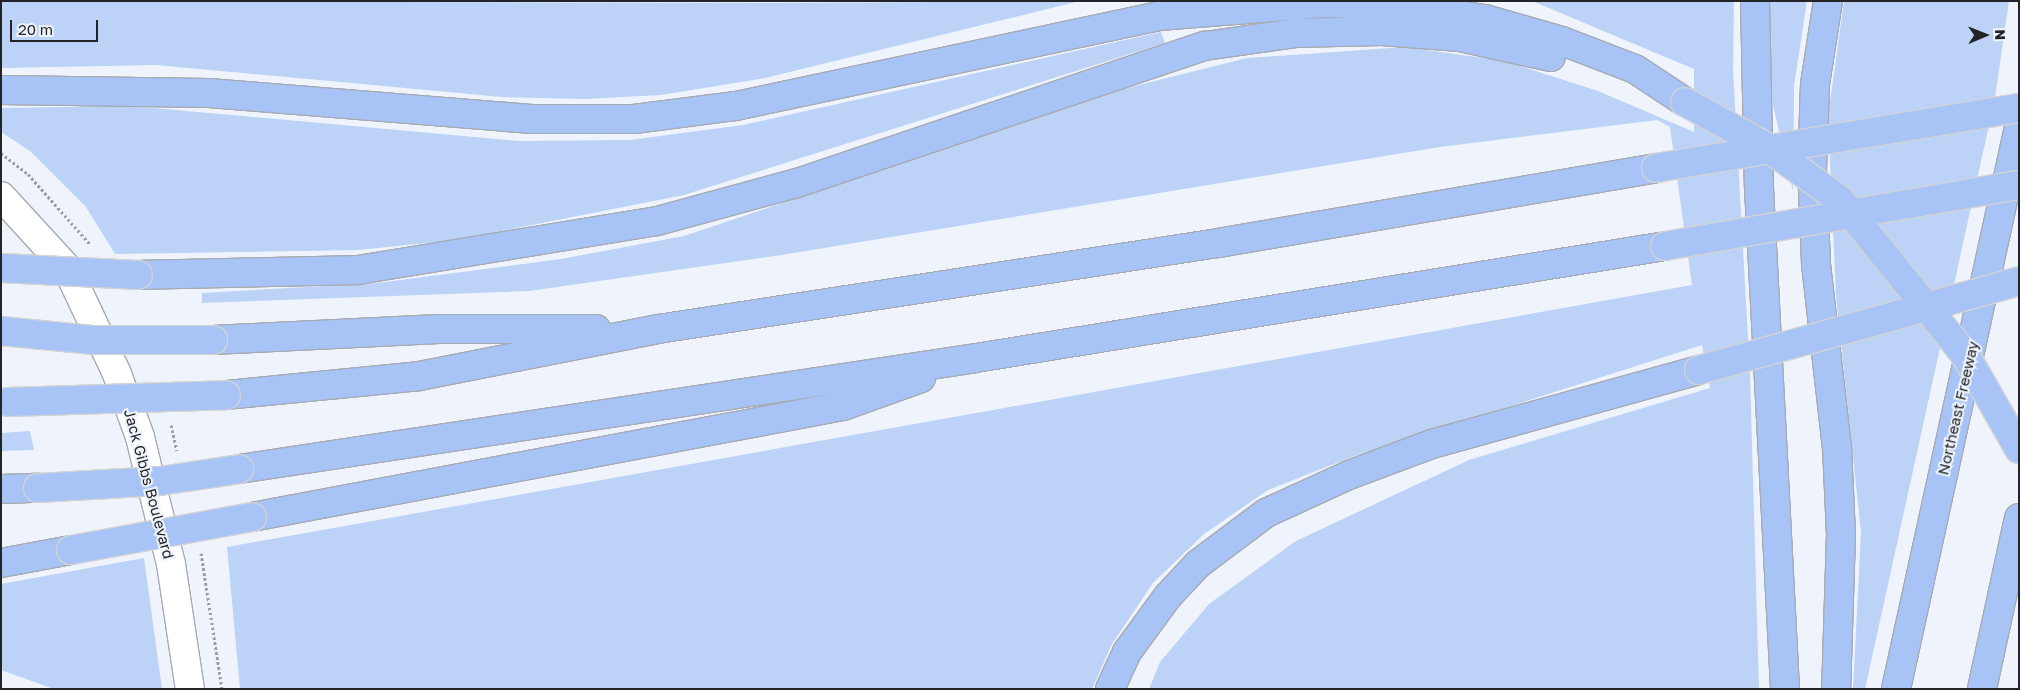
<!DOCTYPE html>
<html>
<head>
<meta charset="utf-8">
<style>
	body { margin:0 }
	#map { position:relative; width:2020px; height:690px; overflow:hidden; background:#eff4fc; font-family:"Golos Text",sans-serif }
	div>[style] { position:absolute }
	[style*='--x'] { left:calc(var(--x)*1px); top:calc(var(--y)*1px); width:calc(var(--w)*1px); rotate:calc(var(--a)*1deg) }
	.green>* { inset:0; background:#bcd2f7 }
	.path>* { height:3px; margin-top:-1.5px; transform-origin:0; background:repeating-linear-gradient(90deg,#9a9da3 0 2.5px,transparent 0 5px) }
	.roads { filter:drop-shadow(1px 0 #a6aab2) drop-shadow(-1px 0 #a6aab2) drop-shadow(0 1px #a6aab2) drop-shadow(0 -1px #a6aab2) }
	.minor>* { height:28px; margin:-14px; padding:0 14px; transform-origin:14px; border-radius:14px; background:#fff }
	.highway>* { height:28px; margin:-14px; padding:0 14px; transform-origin:14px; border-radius:14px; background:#a8c4f6 }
	.bridges { filter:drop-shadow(1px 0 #d3d3d4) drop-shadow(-1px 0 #d3d3d4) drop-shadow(0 1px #d3d3d4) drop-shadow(0 -1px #d3d3d4) }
	.highway-bridge>* { height:28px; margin:-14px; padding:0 14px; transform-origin:14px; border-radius:14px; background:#a8c4f6 }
	span { translate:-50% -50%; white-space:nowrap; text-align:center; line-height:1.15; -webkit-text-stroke:4px #eff4fc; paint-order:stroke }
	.street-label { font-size:15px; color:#222427 }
	.frame { position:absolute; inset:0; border:2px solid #222427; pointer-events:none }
	.north { position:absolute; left:1960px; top:10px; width:50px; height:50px; -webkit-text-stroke:4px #eff4fc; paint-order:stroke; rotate:89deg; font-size:14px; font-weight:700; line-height:20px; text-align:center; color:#222427 }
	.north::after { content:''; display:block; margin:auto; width:18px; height:22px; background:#222427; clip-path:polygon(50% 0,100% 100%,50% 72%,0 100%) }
	.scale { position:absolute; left:10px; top:20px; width:88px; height:22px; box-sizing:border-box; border:2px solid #222427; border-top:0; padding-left:6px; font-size:15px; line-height:18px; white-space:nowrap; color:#222427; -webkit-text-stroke:4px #eff4fc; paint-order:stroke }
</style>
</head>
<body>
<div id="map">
	<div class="green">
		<i style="clip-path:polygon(1px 1px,775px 3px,1080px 1px,765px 78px,661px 95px,584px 99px,502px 97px,156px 65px,1px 68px)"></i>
		<i style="clip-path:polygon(1532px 1px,1734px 1px,1733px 69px,1750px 374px,1759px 689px,1149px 689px,1160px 662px,1209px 604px,1296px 541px,1469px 460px,1710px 388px,1702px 345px,1354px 456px,1268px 490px,1204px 534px,1153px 583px,1112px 644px,1092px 689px,240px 689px,227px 547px,1692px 285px,1670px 127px,1657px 120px,1440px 147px,775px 256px,529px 291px,202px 303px,202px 293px,377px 283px,561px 259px,684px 236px,1119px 90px,1247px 58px,1405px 47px,1505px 61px,1598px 91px,1694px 132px,1694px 69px)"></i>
		<i style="clip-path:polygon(1769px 1px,1807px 1px,1794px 86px,1793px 191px,1772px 101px)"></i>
		<i style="clip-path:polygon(1844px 1px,2009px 1px,1995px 98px,1865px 689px,1853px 689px,1861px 532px,1836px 296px,1828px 116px)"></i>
		<i style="clip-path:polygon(1161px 32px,1165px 43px,684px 195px,456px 240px,358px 250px,115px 254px,86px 207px,30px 151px,1px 132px,1px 108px,131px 106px,518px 141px,630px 140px,743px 125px)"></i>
		<i style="clip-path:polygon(30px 431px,34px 450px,1px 451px,1px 433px)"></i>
		<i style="clip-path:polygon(144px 558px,162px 689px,54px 689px,1px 670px,1px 584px)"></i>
	</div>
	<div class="path">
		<i style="--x:1;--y:153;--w:34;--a:38"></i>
		<i style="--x:28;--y:174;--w:94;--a:48.5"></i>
		<i style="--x:171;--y:425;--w:26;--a:77"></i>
		<i style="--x:201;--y:553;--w:138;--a:81.2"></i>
	</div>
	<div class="roads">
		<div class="minor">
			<i style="--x:1;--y:196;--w:98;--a:47.5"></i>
			<i style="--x:67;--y:268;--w:117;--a:64.7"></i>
			<i style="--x:117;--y:374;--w:67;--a:69.9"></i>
			<i style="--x:140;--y:437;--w:131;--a:76.3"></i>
			<i style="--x:171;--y:564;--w:126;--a:81.4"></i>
		</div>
		<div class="highway">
			<i style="--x:1755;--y:1;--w:187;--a:88.8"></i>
			<i style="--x:1759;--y:188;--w:502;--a:87.03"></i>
			<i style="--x:1828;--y:1;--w:84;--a:98.9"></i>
			<i style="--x:1815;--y:84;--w:84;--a:92"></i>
			<i style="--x:1812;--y:168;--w:96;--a:87.6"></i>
			<i style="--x:1816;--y:264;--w:184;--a:83.5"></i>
			<i style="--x:1837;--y:447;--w:87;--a:87.4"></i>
			<i style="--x:1841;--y:534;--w:155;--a:91.8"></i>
			<i style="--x:1;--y:90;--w:208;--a:0.8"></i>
			<i style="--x:209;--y:93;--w:324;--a:4.6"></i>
			<i style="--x:532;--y:119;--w:102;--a:0"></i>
			<i style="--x:634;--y:119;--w:103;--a:-7.3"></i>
			<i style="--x:736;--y:106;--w:432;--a:-12"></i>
			<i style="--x:1159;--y:16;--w:168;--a:-4.5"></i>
			<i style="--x:1326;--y:3;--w:72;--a:2.4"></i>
			<i style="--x:1398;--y:6;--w:88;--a:8.5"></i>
			<i style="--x:1485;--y:19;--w:80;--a:15.9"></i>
			<i style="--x:1562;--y:41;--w:78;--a:21"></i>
			<i style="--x:1635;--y:69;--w:60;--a:33.4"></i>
			<i style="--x:138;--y:275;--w:220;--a:-1.3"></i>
			<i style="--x:358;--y:270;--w:303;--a:-9.3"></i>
			<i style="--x:657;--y:221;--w:145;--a:-15.2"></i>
			<i style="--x:797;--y:183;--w:430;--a:-18.6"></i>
			<i style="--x:1205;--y:46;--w:91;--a:-8.2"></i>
			<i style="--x:1295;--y:33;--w:87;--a:-1.3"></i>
			<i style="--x:1382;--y:31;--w:78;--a:4.4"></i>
			<i style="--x:1460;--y:37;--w:93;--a:12.4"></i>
			<i style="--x:213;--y:340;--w:226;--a:-2.8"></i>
			<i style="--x:439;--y:329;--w:157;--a:0"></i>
			<i style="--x:226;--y:395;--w:194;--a:-5.6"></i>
			<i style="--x:419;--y:376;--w:244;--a:-11.1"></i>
			<i style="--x:658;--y:329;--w:567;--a:-8.73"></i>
			<i style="--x:1218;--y:243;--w:444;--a:-9.7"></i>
			<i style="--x:239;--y:469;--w:745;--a:-8.56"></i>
			<i style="--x:976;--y:358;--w:698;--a:-9.23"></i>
			<i style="--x:1;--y:489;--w:37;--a:-2"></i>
			<i style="--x:252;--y:517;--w:601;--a:-10.64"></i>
			<i style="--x:843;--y:406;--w:83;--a:-19.7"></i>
			<i style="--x:1;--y:563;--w:71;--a:-10.5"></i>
			<i style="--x:1110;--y:689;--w:41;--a:-65.3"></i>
			<i style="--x:1127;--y:652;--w:69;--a:-53.8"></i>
			<i style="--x:1168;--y:596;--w:44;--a:-46.8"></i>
			<i style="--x:1198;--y:564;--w:85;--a:-36.9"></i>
			<i style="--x:1266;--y:513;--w:91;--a:-24.6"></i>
			<i style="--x:1349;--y:475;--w:89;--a:-20.5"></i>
			<i style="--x:1432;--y:444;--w:277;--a:-15.5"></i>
			<i style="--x:1896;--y:689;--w:575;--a:-77.65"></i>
			<i style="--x:1982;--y:689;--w:175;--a:-77.8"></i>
		</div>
	</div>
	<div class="bridges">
		<div class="highway-bridge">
			<i style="--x:1685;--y:102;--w:97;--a:28.9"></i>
			<i style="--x:1770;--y:149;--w:87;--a:36.1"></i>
			<i style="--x:1840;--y:200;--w:201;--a:51.1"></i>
			<i style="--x:1966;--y:356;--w:107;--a:60.3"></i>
			<i style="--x:1656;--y:168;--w:368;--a:-9.4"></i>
			<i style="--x:1665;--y:246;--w:359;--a:-9.8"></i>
			<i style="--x:1;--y:268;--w:137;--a:2.9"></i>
			<i style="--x:1;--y:331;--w:91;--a:5.6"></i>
			<i style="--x:92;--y:340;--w:121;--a:0"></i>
			<i style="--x:1699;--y:370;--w:332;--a:-15.5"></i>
			<i style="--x:8;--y:402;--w:218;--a:-1.8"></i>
			<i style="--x:38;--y:488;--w:122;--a:-3.3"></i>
			<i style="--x:160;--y:481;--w:80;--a:-8.6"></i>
			<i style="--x:71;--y:550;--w:184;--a:-10.3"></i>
		</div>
	</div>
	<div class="street-label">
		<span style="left:1958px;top:408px;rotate:-77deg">Northeast Freeway</span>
		<span style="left:149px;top:484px;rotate:75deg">Jack Gibbs Boulevard</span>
	</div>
	<div class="frame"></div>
	<div class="north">N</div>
	<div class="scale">20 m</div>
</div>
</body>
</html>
